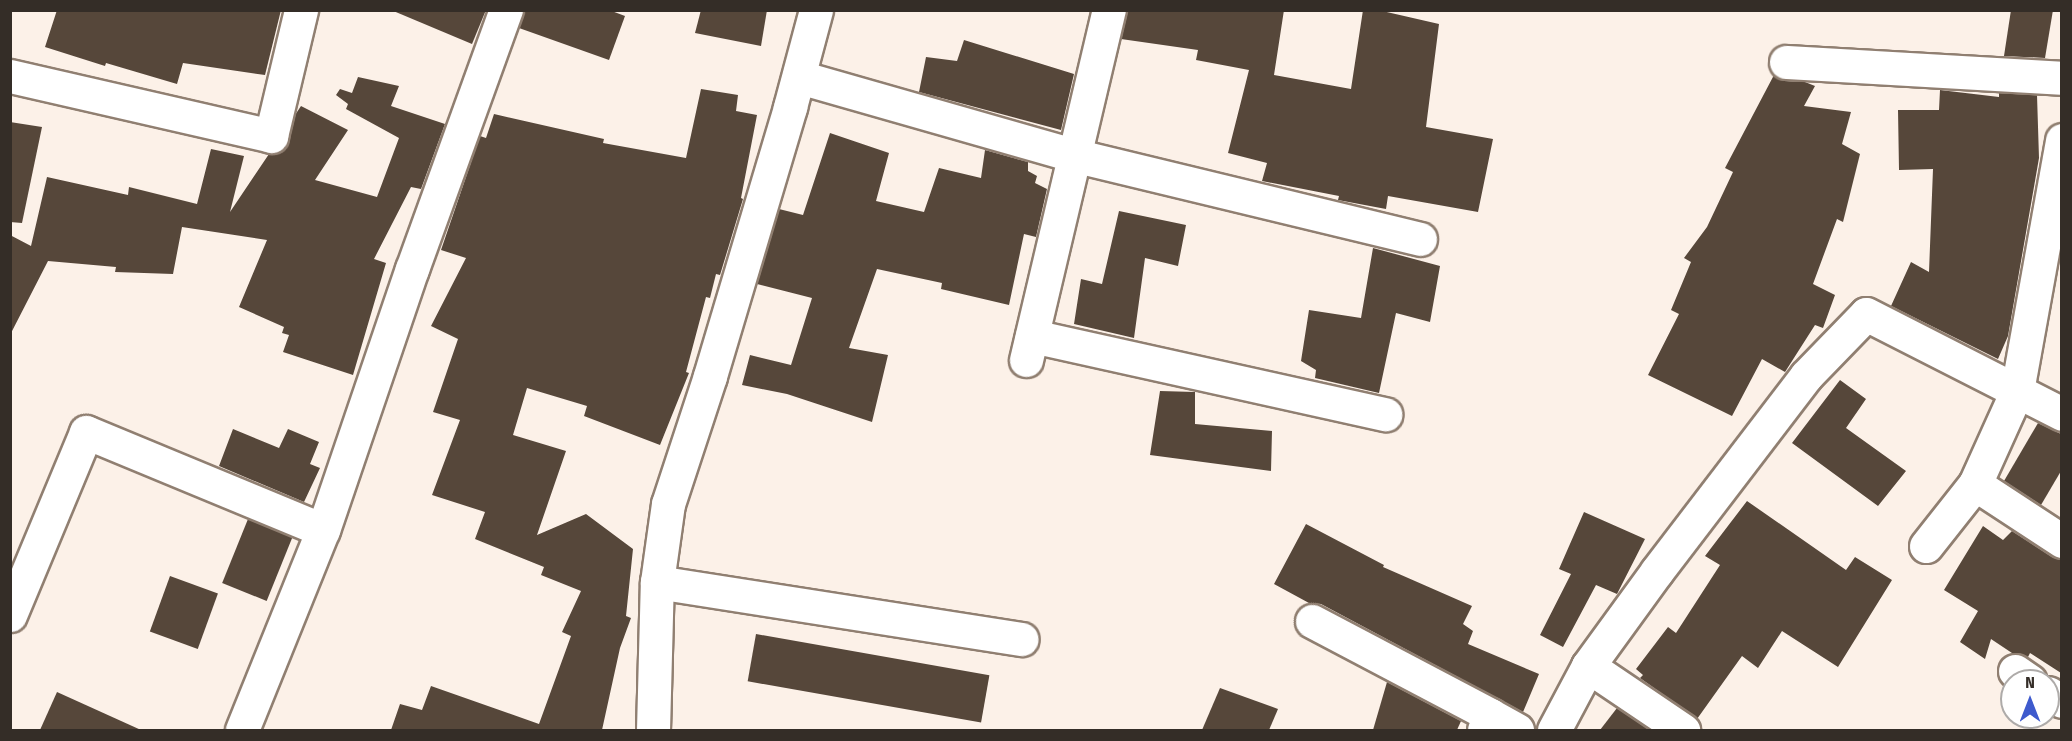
<!DOCTYPE html>
<html>
<head>
<meta charset="utf-8">
<style>
	body { margin:0 }
	#map { position:relative; width:2072px; height:741px; overflow:hidden; background:#fcf1e8; font-family:"Fira Sans Condensed",sans-serif }
	div>[style] { position:absolute }
	[style*='--x'] { left:calc(var(--x)*1px); top:calc(var(--y)*1px); width:calc(var(--w)*1px); rotate:calc(var(--a)*1deg) }
	.building>* { inset:0; background:#56473a; transform-origin:0 0 }
	.roads { filter:drop-shadow(2px 0 #907f71) drop-shadow(-2px 0 #907f71) drop-shadow(0 2px #907f71) drop-shadow(0 -2px #907f71) }
	.minor>* { height:33px; margin:-16.5px; padding:0 16.5px; transform-origin:16.5px; border-radius:16.5px; background:#fff }
	span { translate:-50% -50%; white-space:nowrap; text-align:center; line-height:1.15; -webkit-text-stroke:6px #fff; paint-order:stroke }
	.frame { position:absolute; inset:0; border:12px solid #342d27; pointer-events:none }
	.north { position:absolute; left:2000px; top:669px; width:60px; height:60px; box-sizing:border-box; background:#fff; border:2px solid #aeaba9; border-radius:50%; rotate:0deg; font-size:16px; font-weight:700; line-height:24px; text-align:center; color:#342d27 }
	.north::after { content:''; display:block; margin:auto; width:21px; height:27px; background:#3e5acd; clip-path:polygon(50% 0,100% 100%,50% 72%,0 100%) }
</style>
</head>
<body>
<div id="map">
	<div class="building">
		<i style="clip-path:polygon(57px 10px,281px 10px,265px 75px,183px 63px,177px 84px,106px 63px,105px 66px,45px 47px)"></i>
		<i style="clip-path:polygon(391px 10px,486px 10px,472px 44px)"></i>
		<i style="clip-path:polygon(524px 10px,609px 10px,625px 16px,609px 60px,519px 28px)"></i>
		<i style="clip-path:polygon(701px 10px,767px 10px,761px 46px,695px 33px)"></i>
		<i style="clip-path:polygon(1128px 10px,1284px 10px,1274px 75px,1351px 89px,1363px 10px,1378px 10px,1439px 24px,1426px 127px,1493px 139px,1478px 212px,1388px 196px,1386px 209px,1338px 200px,1339px 196px,1262px 181px,1267px 163px,1228px 153px,1249px 70px,1196px 60px,1198px 50px,1121px 39px)"></i>
		<i style="clip-path:polygon(2011px 10px,2053px 10px,2045px 58px,2004px 56px)"></i>
		<i style="clip-path:polygon(964px 40px,1074px 74px,1061px 130px,919px 92px,926px 57px,957px 61px)"></i>
		<i style="clip-path:polygon(1774px 75px,1784px 81px,1805px 82px,1815px 86px,1804px 106px,1851px 112px,1842px 144px,1860px 154px,1843px 222px,1837px 219px,1813px 284px,1835px 295px,1823px 328px,1815px 325px,1785px 372px,1762px 359px,1732px 416px,1648px 375px,1679px 314px,1671px 310px,1691px 262px,1684px 258px,1707px 227px,1733px 172px,1725px 168px)"></i>
		<i style="clip-path:polygon(358px 77px,399px 86px,391px 106px,445px 124px,421px 189px,411px 187px,374px 259px,386px 263px,353px 375px,283px 352px,289px 335px,282px 333px,284px 327px,239px 307px,267px 240px,182px 227px,173px 274px,115px 272px,116px 267px,48px 261px,10px 335px,10px 235px,31px 246px,47px 177px,128px 195px,129px 187px,197px 204px,211px 149px,244px 156px,230px 212px,269px 154px,277px 154px,285px 148px,295px 115px,301px 106px,348px 130px,315px 180px,377px 197px,399px 138px,346px 109px,348px 104px,336px 95px,340px 89px,352px 93px)"></i>
		<i style="clip-path:polygon(701px 89px,738px 95px,736px 111px,757px 115px,741px 198px,743px 199px,720px 275px,716px 274px,710px 298px,706px 297px,686px 372px,689px 373px,660px 445px,584px 416px,587px 406px,527px 388px,513px 435px,566px 451px,537px 535px,586px 514px,633px 549px,626px 616px,631px 618px,620px 648px,602px 730px,391px 730px,400px 704px,422px 710px,431px 686px,539px 724px,571px 636px,562px 632px,581px 591px,541px 575px,544px 567px,475px 539px,485px 512px,432px 495px,460px 420px,433px 412px,458px 339px,431px 326px,466px 258px,441px 250px,480px 136px,486px 138px,494px 114px,604px 139px,603px 143px,686px 158px)"></i>
		<i style="clip-path:polygon(1940px 90px,1999px 97px,1999px 93px,2037px 95px,2039px 158px,2008px 336px,1998px 359px,1891px 306px,1911px 262px,1929px 272px,1933px 169px,1899px 170px,1898px 110px,1939px 110px)"></i>
		<i style="clip-path:polygon(10px 122px,42px 127px,22px 223px,10px 222px)"></i>
		<i style="clip-path:polygon(830px 133px,889px 153px,876px 201px,924px 212px,939px 168px,981px 178px,985px 150px,1028px 162px,1028px 171px,1037px 176px,1035px 183px,1047px 189px,1036px 237px,1024px 234px,1009px 305px,941px 289px,942px 283px,877px 269px,849px 348px,888px 355px,872px 422px,787px 394px,742px 385px,750px 355px,791px 365px,812px 298px,757px 284px,779px 209px,803px 215px)"></i>
		<i style="clip-path:polygon(1119px 211px,1186px 225px,1178px 266px,1145px 258px,1134px 338px,1074px 324px,1081px 279px,1102px 284px)"></i>
		<i style="clip-path:polygon(1373px 248px,1440px 266px,1430px 322px,1396px 313px,1379px 393px,1315px 378px,1316px 370px,1301px 361px,1309px 310px,1361px 318px)"></i>
		<i style="clip-path:polygon(1840px 380px,1866px 399px,1846px 428px,1906px 471px,1878px 506px,1792px 443px)"></i>
		<i style="clip-path:polygon(1160px 391px,1195px 392px,1195px 424px,1272px 431px,1271px 471px,1150px 455px)"></i>
		<i style="clip-path:polygon(2038px 423px,2061px 434px,2061px 471px,2041px 505px,2004px 481px)"></i>
		<i style="clip-path:polygon(233px 429px,279px 448px,288px 429px,319px 442px,310px 464px,320px 468px,304px 502px,219px 466px)"></i>
		<i style="clip-path:polygon(1747px 501px,1846px 570px,1855px 557px,1892px 580px,1838px 667px,1782px 631px,1758px 668px,1742px 656px,1697px 719px,1640px 678px,1643px 675px,1636px 669px,1668px 627px,1676px 633px,1720px 565px,1705px 556px)"></i>
		<i style="clip-path:polygon(1584px 512px,1645px 539px,1617px 594px,1596px 585px,1563px 647px,1540px 635px,1571px 574px,1559px 569px)"></i>
		<i style="left:248px;top:519px;width:48px;height:69px;rotate:22deg"></i>
		<i style="clip-path:polygon(1306px 524px,1384px 565px,1383px 567px,1472px 606px,1463px 624px,1473px 631px,1468px 644px,1539px 674px,1523px 712px,1321px 604px,1309px 603px,1274px 584px)"></i>
		<i style="clip-path:polygon(1983px 526px,2003px 540px,2012px 531px,2052px 557px,2061px 560px,2061px 673px,2030px 653px,2028px 657px,2012px 653px,1991px 639px,1985px 659px,1960px 642px,1978px 611px,1944px 590px)"></i>
		<i style="left:170px;top:576px;width:51px;height:59px;rotate:20deg"></i>
		<i style="left:756px;top:634px;width:237px;height:48px;rotate:10deg"></i>
		<i style="clip-path:polygon(1387px 682px,1461px 721px,1457px 730px,1373px 730px)"></i>
		<i style="clip-path:polygon(1220px 688px,1278px 709px,1269px 730px,1202px 730px)"></i>
		<i style="clip-path:polygon(57px 692px,141px 730px,40px 730px)"></i>
		<i style="clip-path:polygon(1617px 708px,1648px 729px,1646px 730px,1600px 730px)"></i>
	</div>
	<div class="roads">
		<div class="minor">
			<i style="--x:1786;--y:62;--w:276;--a:3.3"></i>
			<i style="--x:10;--y:76;--w:268;--a:12.9"></i>
			<i style="--x:271;--y:136;--w:130;--a:-76.6"></i>
			<i style="--x:799;--y:77;--w:285;--a:15.9"></i>
			<i style="--x:1073;--y:155;--w:357;--a:13.6"></i>
			<i style="--x:1032;--y:336;--w:362;--a:12.5"></i>
			<i style="--x:1026;--y:360;--w:360;--a:-76.7"></i>
			<i style="--x:1975;--y:484;--w:104;--a:33.2"></i>
			<i style="--x:1926;--y:546;--w:79;--a:-51.7"></i>
			<i style="--x:1975;--y:484;--w:102;--a:-65.7"></i>
			<i style="--x:2017;--y:391;--w:255;--a:-79.8"></i>
			<i style="--x:657;--y:582;--w:369;--a:8.9"></i>
			<i style="--x:10;--y:615;--w:198;--a:-67.4"></i>
			<i style="--x:86;--y:432;--w:256;--a:22.5"></i>
			<i style="--x:1312;--y:621;--w:201;--a:27.8"></i>
			<i style="--x:1588;--y:666;--w:115;--a:34"></i>
			<i style="--x:2015;--y:671;--w:18;--a:34"></i>
			<i style="--x:2048;--y:693;--w:16;--a:30"></i>
			<i style="--x:242;--y:730;--w:216;--a:-68"></i>
			<i style="--x:323;--y:530;--w:276;--a:-71.2"></i>
			<i style="--x:412;--y:269;--w:276;--a:-70.1"></i>
			<i style="--x:653;--y:730;--w:148;--a:-88.5"></i>
			<i style="--x:657;--y:582;--w:79;--a:-82"></i>
			<i style="--x:668;--y:504;--w:135;--a:-71.8"></i>
			<i style="--x:710;--y:376;--w:281;--a:-73.4"></i>
			<i style="--x:790;--y:107;--w:100;--a:-75"></i>
			<i style="--x:1484;--y:730;--w:16;--a:-68"></i>
			<i style="--x:1490;--y:715;--w:31;--a:29"></i>
			<i style="--x:1554;--y:730;--w:72;--a:-62"></i>
			<i style="--x:1588;--y:666;--w:117;--a:-54"></i>
			<i style="--x:1657;--y:571;--w:245;--a:-52.6"></i>
			<i style="--x:1806;--y:376;--w:86;--a:-45.9"></i>
			<i style="--x:1866;--y:314;--w:220;--a:27"></i>
		</div>
	</div>
	<div class="frame"></div>
	<div class="north">N</div>
</div>
</body>
</html>
